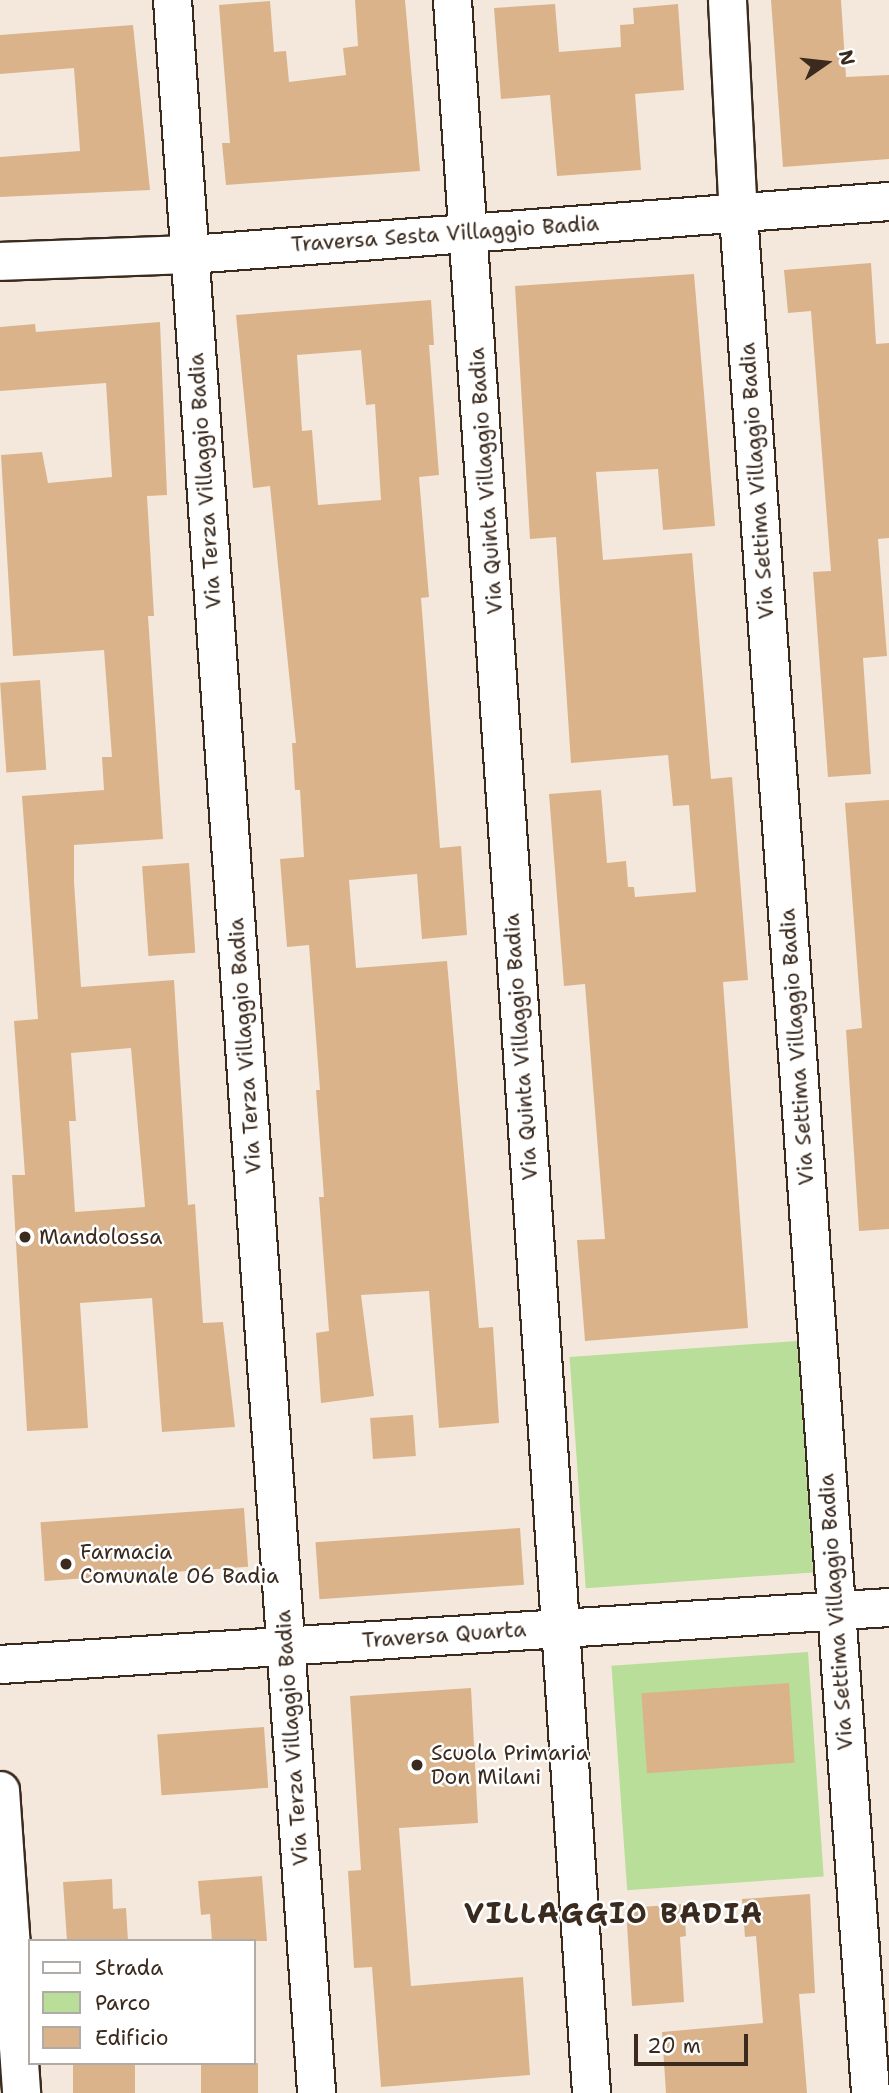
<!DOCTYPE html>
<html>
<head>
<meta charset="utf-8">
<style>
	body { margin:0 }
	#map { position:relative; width:889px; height:2093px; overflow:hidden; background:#f4e8dc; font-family:"Shantell Sans",sans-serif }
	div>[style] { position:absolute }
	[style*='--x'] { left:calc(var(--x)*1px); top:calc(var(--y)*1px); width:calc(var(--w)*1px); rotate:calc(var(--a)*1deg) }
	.green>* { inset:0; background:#b9de99; transform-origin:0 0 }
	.building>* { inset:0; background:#dab38b; transform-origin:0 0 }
	.roads { filter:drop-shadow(2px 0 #3b2a1e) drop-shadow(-2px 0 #3b2a1e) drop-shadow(0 2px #3b2a1e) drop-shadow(0 -2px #3b2a1e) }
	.minor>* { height:37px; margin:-18.5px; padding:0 18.5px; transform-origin:18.5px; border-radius:18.5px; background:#fff }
	.dots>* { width:19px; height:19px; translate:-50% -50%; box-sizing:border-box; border:4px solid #fff; border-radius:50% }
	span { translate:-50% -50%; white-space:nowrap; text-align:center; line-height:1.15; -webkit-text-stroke:5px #fff; paint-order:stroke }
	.street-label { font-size:21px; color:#3b2a1e }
	.poi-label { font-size:21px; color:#3b2a1e }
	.left { translate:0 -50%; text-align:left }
	.district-label { font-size:28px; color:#3b2a1e; font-weight:700; letter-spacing:2px }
	.legend { position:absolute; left:28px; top:1939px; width:228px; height:126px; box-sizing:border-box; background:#fff; border:2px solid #b1aaa5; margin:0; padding:9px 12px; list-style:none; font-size:21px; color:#3b2a1e }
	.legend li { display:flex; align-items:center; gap:14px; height:35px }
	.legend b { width:35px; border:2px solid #b1aaa5 }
	.north { position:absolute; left:791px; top:28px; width:70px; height:70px; -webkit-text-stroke:5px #fff; paint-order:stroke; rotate:76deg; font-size:19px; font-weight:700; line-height:28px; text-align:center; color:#3b2a1e }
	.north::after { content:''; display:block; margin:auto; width:24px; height:32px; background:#3b2a1e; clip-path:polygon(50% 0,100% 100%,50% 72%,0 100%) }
	.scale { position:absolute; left:634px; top:2034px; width:114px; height:32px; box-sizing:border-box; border:4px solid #3b2a1e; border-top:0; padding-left:9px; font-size:21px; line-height:24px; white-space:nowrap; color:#3b2a1e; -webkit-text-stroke:5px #fff; paint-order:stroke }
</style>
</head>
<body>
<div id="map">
	<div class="green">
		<i style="left:797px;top:1341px;width:232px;height:228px;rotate:86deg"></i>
		<i style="left:808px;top:1652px;width:225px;height:197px;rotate:86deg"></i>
	</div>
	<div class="building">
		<i style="clip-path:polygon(355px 0,405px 0,420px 171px,226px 185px,222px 143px,230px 143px,219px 5px,270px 1px,274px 52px,286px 51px,289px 82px,346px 75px,343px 48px,358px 46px)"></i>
		<i style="clip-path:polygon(771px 0,841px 0,846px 77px,889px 75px,889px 159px,783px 167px)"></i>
		<i style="clip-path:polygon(555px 4px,559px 52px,621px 47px,620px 25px,634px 24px,633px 8px,678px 4px,684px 90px,635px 94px,641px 170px,557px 176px,550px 95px,501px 99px,494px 8px)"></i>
		<i style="clip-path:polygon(133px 25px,150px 190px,0 197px,0 157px,80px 151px,74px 68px,0 74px,0 35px)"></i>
		<i style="clip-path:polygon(871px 263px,876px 344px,889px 343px,889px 538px,878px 539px,887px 656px,863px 658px,871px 774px,828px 777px,813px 572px,831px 571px,811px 311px,788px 313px,784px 270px)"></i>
		<i style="clip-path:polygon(694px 274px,715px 526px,663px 530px,658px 469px,596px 472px,603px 560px,692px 553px,711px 779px,732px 777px,748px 980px,723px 982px,748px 1328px,585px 1341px,577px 1240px,605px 1239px,585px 984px,564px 986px,549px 794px,601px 790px,607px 863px,626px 861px,628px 887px,634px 887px,635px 897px,696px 892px,689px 805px,673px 806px,668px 755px,571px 763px,556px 537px,530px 539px,515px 286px)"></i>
		<i style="clip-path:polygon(evenodd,431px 300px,434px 345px,429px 345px,439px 475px,419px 477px,429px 597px,421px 598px,440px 848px,461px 846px,467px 935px,422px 939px,417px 874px,349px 880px,356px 968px,447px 961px,479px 1328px,493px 1327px,499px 1423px,439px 1428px,429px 1291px,361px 1295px,374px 1396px,321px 1403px,316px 1333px,329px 1331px,319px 1197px,324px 1197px,316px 1090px,320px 1090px,309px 945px,287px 947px,280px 859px,304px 857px,300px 790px,295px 790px,292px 743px,296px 743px,270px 486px,253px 488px,236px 315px,431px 300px,361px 350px,366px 405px,375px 404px,381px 500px,318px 505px,312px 430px,302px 431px,297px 355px,361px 350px)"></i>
		<i style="clip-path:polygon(evenodd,160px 322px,167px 495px,147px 496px,154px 616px,148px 616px,163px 839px,74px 845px,74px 882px,81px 987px,174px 980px,188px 1205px,195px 1204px,203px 1323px,223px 1322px,235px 1427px,162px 1432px,152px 1298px,80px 1303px,88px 1428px,27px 1431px,12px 1175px,25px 1175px,14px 1021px,38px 1019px,22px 796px,104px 790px,102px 757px,112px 757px,104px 650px,13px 656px,1px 455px,42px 452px,48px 483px,112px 477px,106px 383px,0 391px,0 327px,35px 324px,36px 332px,160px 322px,131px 1048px,145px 1207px,75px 1212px,69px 1121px,76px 1121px,71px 1053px,131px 1048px)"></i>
		<i style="left:40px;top:680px;width:90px;height:40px;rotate:86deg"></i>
		<i style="clip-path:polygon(889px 800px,889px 1229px,859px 1231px,846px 1030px,862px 1028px,845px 803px)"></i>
		<i style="left:189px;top:863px;width:90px;height:47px;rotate:86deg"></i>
		<i style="left:413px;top:1415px;width:41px;height:43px;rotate:86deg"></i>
		<i style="left:244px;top:1508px;width:59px;height:204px;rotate:86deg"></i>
		<i style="left:520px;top:1528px;width:57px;height:205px;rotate:86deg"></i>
		<i style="left:789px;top:1683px;width:80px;height:148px;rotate:86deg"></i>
		<i style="clip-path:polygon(471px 1688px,478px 1823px,399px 1828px,411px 1986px,523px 1977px,530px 2075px,381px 2087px,372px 1967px,354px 1968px,348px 1871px,361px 1870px,350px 1696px)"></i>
		<i style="left:264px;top:1727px;width:61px;height:107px;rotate:86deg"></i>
		<i style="clip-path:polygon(262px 1876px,267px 1941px,212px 1941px,210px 1914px,201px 1915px,198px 1881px)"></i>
		<i style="clip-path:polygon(112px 1879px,113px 1909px,126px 1908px,128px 1941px,67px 1941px,63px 1882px)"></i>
		<i style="clip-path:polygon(810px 1894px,815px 1993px,799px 1994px,807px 2093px,666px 2093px,662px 2032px,763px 2023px,756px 1936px,745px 1937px,742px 1899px)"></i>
		<i style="clip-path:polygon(684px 1904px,686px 1936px,680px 1937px,684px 2002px,632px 2006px,626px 1908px)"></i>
		<i style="left:73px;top:2063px;width:62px;height:30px"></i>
		<i style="left:201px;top:2063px;width:57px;height:30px"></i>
	</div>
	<div class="roads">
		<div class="minor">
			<i style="--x:172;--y:0;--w:2098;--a:86.06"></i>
			<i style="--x:452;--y:0;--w:2098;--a:86.2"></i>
			<i style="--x:727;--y:0;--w:214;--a:87.1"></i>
			<i style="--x:738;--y:214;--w:1884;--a:85.98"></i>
			<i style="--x:0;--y:261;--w:190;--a:-2.1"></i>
			<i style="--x:190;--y:254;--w:701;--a:-4.34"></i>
			<i style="--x:0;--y:1664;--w:891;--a:-3.67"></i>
			<i style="--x:0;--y:1790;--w:304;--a:86"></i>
		</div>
	</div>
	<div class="dots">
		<i style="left:25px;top:1237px;background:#3b2a1e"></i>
		<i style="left:66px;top:1564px;background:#3b2a1e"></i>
		<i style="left:417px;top:1765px;background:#3b2a1e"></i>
	</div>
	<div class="street-label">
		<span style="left:445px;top:234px;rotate:-4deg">Traversa Sesta Villaggio Badia</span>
		<span style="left:205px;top:481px;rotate:-94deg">Via Terza Villaggio Badia</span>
		<span style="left:486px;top:481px;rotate:-94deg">Via Quinta Villaggio Badia</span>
		<span style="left:757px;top:481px;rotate:-94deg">Via Settima Villaggio Badia</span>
		<span style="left:245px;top:1046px;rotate:-94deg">Via Terza Villaggio Badia</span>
		<span style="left:521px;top:1047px;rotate:-94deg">Via Quinta Villaggio Badia</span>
		<span style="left:797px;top:1047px;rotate:-94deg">Via Settima Villaggio Badia</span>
		<span style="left:836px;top:1612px;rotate:-94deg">Via Settima Villaggio Badia</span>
		<span style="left:444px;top:1635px;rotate:-4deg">Traversa Quarta</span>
		<span style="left:292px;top:1738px;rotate:-94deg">Via Terza Villaggio Badia</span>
	</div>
	<div class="poi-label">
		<span class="left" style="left:39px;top:1237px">Mandolossa</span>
		<span class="left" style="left:80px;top:1564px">Farmacia<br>Comunale 06 Badia</span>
		<span class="left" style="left:431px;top:1765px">Scuola Primaria<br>Don Milani</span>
	</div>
	<div class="district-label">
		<span style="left:614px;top:1913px">VILLAGGIO BADIA</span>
	</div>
	<ul class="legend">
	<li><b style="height:9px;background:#fff"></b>Strada</li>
	<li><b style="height:19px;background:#b9de99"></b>Parco</li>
	<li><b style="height:19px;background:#dab38b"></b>Edificio</li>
	</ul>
	<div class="north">N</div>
	<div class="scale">20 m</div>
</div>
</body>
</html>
